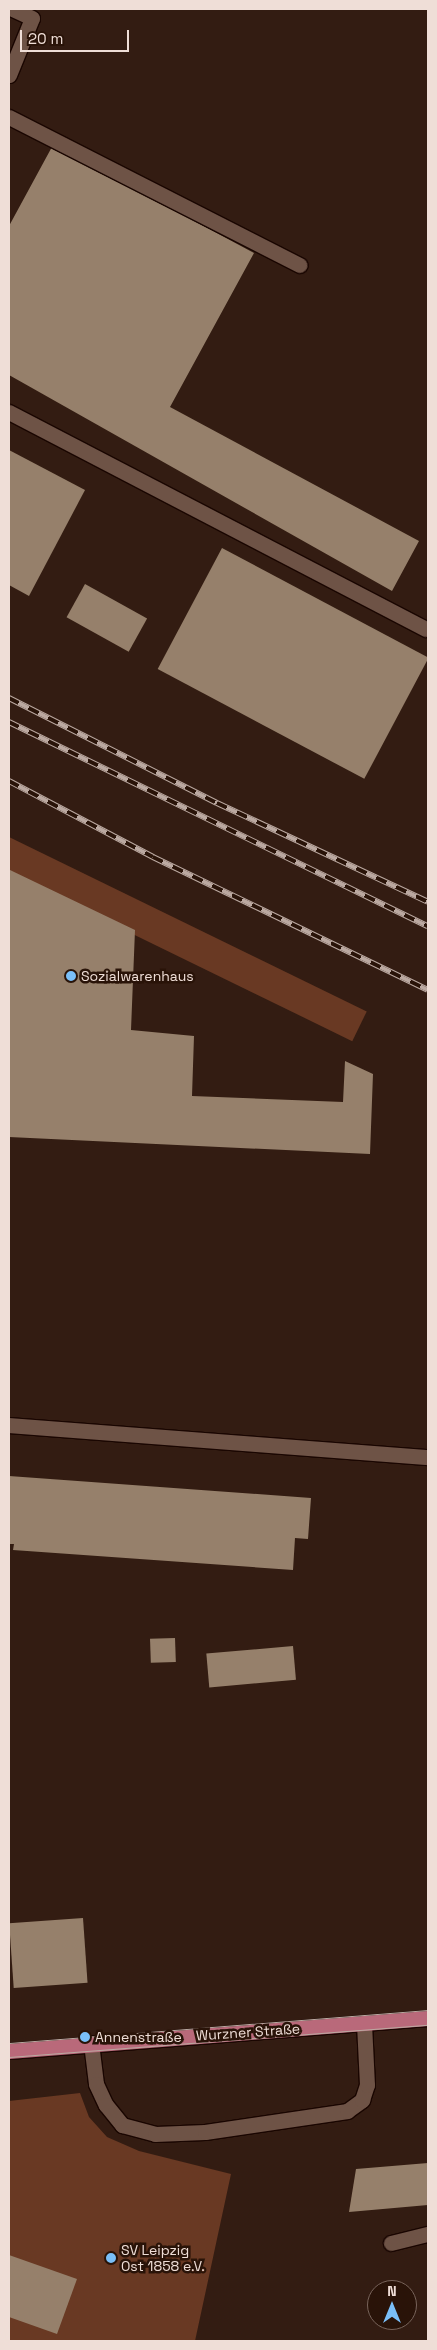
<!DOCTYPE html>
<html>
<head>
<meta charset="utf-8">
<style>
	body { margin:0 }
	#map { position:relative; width:437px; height:2350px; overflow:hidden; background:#331c12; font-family:"Space Grotesk",sans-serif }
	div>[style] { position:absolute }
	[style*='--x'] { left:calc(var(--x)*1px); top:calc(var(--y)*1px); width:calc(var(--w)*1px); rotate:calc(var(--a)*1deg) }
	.green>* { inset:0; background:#693923; transform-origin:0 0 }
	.building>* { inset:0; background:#96806b; transform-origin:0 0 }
	.roads { filter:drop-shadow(1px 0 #1a0601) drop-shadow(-1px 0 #1a0601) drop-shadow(0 1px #1a0601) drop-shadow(0 -1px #1a0601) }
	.minor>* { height:15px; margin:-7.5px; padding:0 7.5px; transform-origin:7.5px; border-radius:7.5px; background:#6e5346 }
	.major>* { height:15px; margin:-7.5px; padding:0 7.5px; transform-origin:7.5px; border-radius:7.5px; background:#b9697a }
	.tram>* { height:1px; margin:-0.5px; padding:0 0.5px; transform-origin:0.5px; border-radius:0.5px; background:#bba9a1 }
	.rail>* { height:5.5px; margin-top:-2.75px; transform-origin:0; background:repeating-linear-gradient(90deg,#291308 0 11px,#bba9a1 0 22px); box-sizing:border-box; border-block:1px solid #bba9a1 }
	.dots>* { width:14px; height:14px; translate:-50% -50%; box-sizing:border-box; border:2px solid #291308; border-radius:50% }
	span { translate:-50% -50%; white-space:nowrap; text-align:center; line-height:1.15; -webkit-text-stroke:5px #291308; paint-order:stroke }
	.poi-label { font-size:14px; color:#efded7 }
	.left { translate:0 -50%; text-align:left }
	.street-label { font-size:14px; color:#efded7 }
	.frame { position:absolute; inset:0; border:10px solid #efded7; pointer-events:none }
	.north { position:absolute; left:367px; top:2280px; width:50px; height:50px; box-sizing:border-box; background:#291308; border:1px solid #78645b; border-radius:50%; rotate:0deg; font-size:14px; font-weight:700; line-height:20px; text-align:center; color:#efded7 }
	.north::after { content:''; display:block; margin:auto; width:18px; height:22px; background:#7abff8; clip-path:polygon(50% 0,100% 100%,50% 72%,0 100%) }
	.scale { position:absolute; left:20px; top:30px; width:109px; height:22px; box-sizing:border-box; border:2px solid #efded7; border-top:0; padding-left:6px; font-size:15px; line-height:18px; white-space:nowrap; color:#efded7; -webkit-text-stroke:4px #291308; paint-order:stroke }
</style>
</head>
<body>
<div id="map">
	<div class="green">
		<i style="left:9px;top:837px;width:398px;height:33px;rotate:26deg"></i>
		<i style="clip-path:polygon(80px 2093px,89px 2117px,107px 2137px,139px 2151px,231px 2174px,195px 2341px,9px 2341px,9px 2101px)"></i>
	</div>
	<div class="building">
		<i style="clip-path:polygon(53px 145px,254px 253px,170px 407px,419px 541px,392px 591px,9px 375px,9px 226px)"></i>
		<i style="clip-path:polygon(9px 450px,85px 490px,29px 596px,9px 585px)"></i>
		<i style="left:222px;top:548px;width:234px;height:137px;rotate:28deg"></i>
		<i style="left:85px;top:584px;width:71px;height:38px;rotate:29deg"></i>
		<i style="clip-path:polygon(10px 870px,135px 930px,131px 1030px,194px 1036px,192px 1096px,343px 1102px,345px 1061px,373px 1074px,370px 1154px,9px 1137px)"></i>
		<i style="clip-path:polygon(9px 1476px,311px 1498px,308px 1539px,295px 1538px,293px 1570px,13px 1550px,14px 1544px,9px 1544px)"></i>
		<i style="left:175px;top:1638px;width:24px;height:25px;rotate:88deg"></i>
		<i style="left:293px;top:1646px;width:34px;height:87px;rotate:85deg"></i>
		<i style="left:83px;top:1918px;width:65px;height:74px;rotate:86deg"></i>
		<i style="clip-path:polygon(428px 2163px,428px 2205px,349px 2212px,356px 2169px)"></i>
		<i style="clip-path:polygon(9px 2255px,77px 2279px,57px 2334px,9px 2317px)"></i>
	</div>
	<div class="roads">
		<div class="minor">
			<i style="--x:9;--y:75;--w:61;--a:-68"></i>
			<i style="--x:32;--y:18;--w:21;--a:-155"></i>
			<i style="--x:9;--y:117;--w:326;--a:27"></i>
			<i style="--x:9;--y:412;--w:470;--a:27.5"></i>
			<i style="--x:9;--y:1425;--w:420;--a:4.4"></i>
			<i style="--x:91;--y:2043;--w:41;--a:83"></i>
			<i style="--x:96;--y:2084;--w:23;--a:65"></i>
			<i style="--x:106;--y:2105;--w:26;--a:51"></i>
			<i style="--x:122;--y:2125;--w:34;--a:15"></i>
			<i style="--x:155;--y:2134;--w:50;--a:-2.3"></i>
			<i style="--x:205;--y:2132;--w:144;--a:-8.4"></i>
			<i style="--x:347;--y:2111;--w:19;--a:-36"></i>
			<i style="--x:362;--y:2100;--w:16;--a:-72"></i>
			<i style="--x:367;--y:2085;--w:62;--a:-92.8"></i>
			<i style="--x:391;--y:2243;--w:38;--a:-14"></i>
		</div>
		<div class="major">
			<i style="--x:9;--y:2051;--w:420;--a:-4.5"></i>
		</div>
	</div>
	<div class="tram">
		<i style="--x:9;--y:2043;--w:420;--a:-4.5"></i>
		<i style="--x:9;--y:2057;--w:420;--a:-4.4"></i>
	</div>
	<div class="rail">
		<i style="--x:9;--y:698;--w:233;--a:26.8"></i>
		<i style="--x:217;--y:803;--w:233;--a:25.1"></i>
		<i style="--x:9;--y:722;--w:466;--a:26"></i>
		<i style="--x:9;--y:781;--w:163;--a:27.8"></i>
		<i style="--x:153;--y:857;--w:305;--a:25.8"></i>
	</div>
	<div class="dots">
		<i style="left:71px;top:976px;background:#7abff8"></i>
		<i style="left:85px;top:2037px;background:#7abff8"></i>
		<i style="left:111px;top:2258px;background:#7abff8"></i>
	</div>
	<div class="poi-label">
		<span class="left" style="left:81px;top:976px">Sozialwarenhaus</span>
		<span class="left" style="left:95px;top:2037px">Annenstraße</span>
		<span class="left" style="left:121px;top:2258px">SV Leipzig<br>Ost 1858 e.V.</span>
	</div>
	<div class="street-label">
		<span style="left:248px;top:2032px;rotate:-4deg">Wurzner Straße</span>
	</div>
	<div class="frame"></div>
	<div class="north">N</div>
	<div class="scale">20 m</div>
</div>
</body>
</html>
